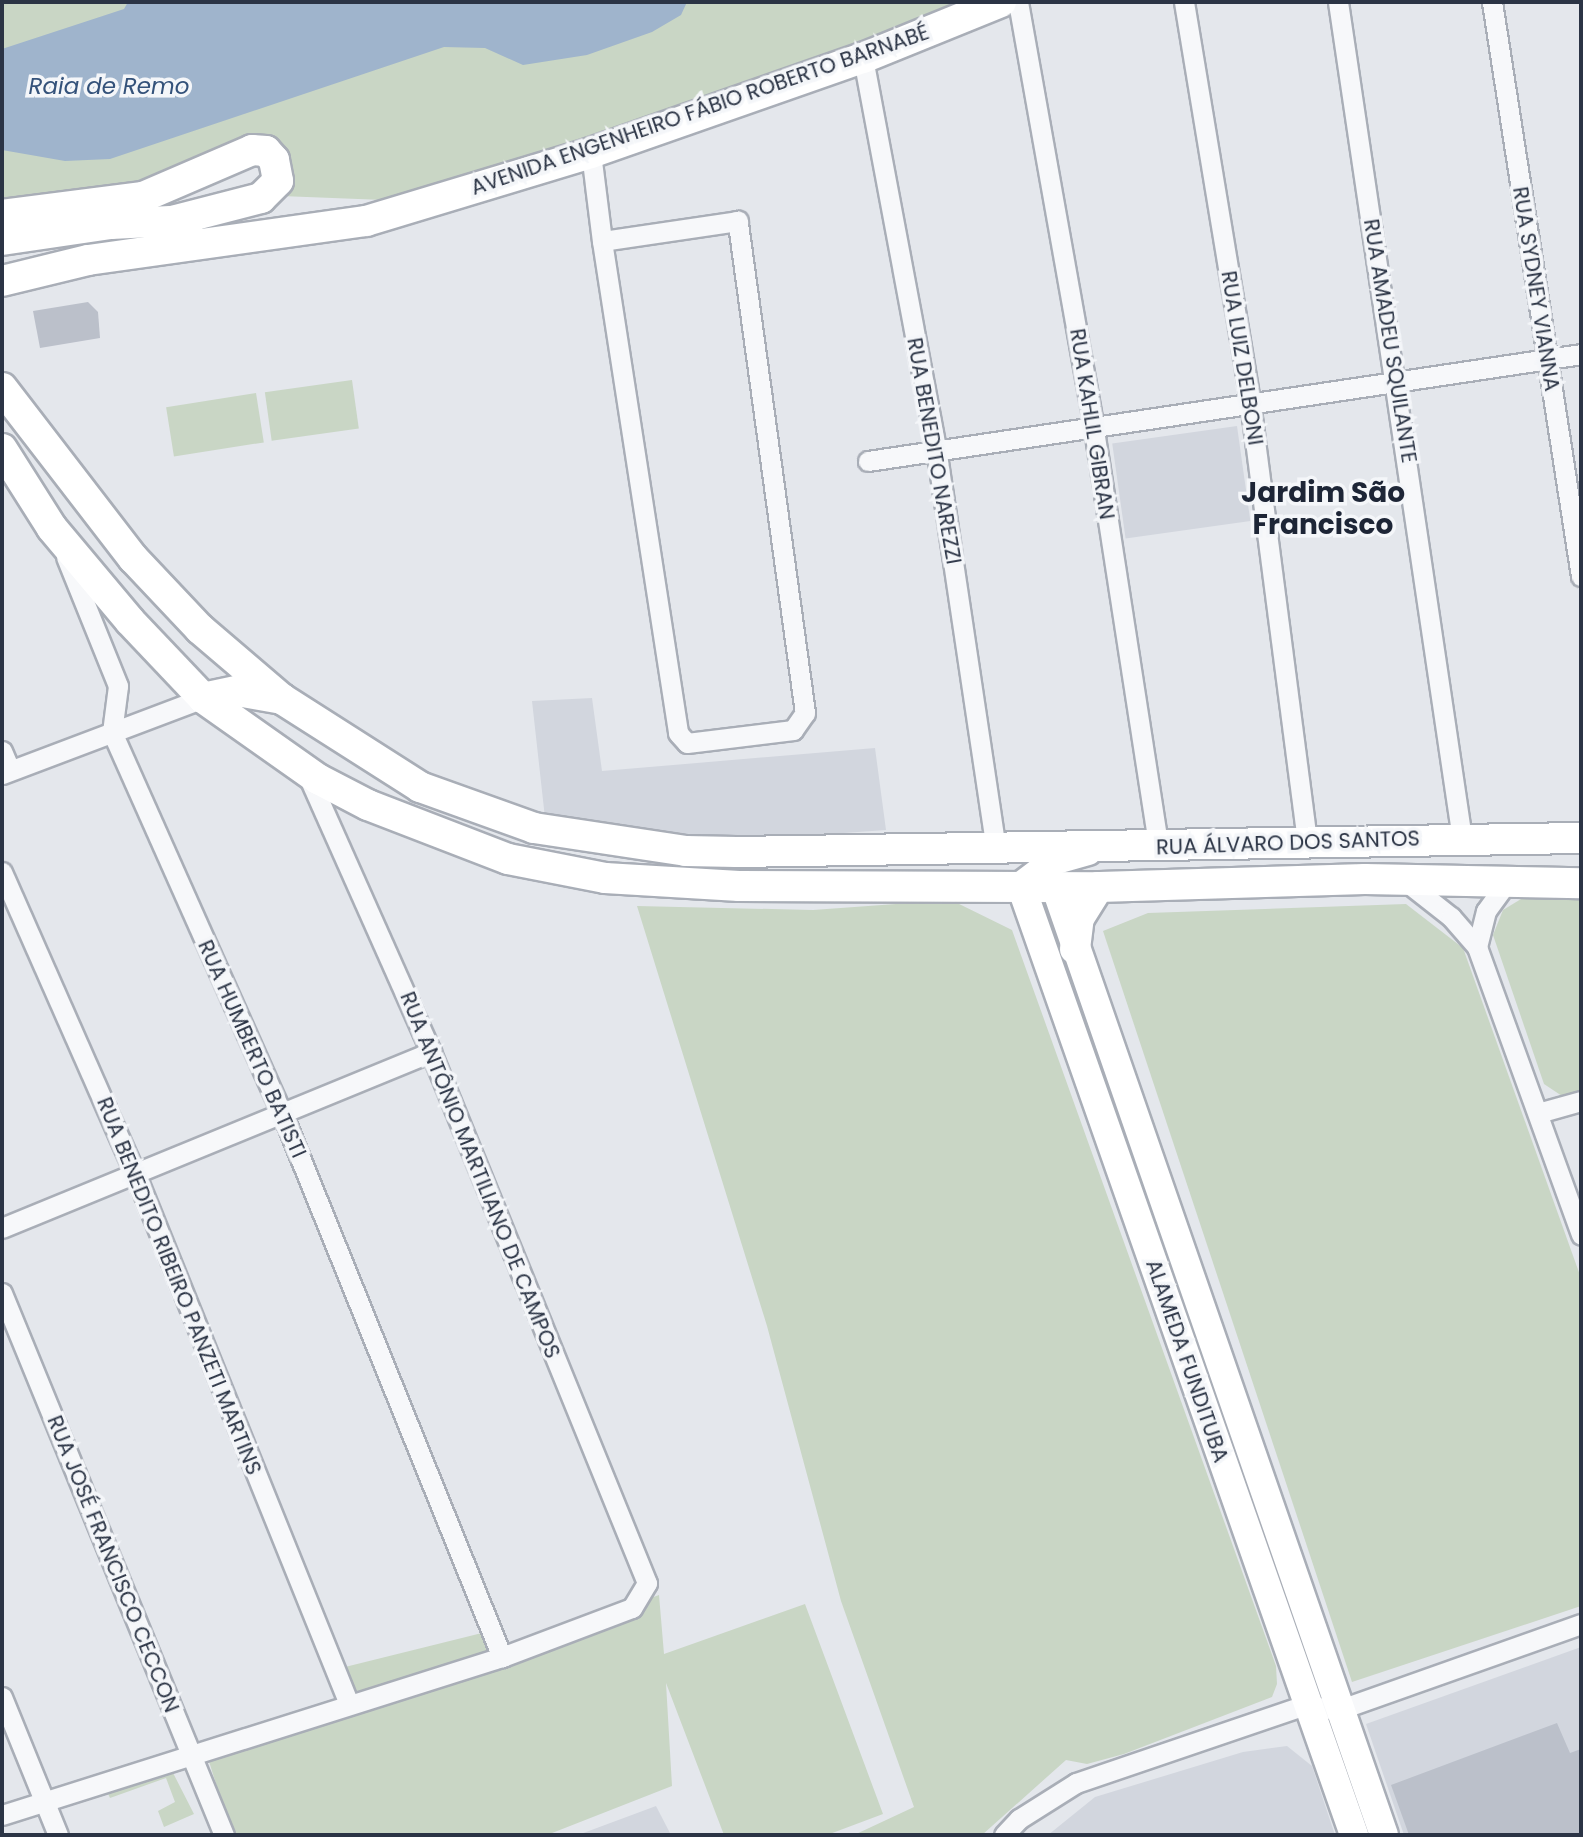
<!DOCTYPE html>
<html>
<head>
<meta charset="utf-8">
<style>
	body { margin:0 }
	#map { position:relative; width:1583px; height:1837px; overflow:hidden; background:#e4e7ec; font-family:Poppins,sans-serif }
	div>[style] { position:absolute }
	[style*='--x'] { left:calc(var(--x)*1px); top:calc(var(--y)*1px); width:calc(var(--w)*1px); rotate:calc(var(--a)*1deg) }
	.built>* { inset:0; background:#d2d6de; transform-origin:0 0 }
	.green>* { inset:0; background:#c9d6c5; transform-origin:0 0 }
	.water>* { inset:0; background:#9fb4cc }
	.building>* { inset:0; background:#bbc0ca }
	.roads { filter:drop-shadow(2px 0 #a9aeb7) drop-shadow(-2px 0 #a9aeb7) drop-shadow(0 2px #a9aeb7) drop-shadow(0 -2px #a9aeb7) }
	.minor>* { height:19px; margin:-9.5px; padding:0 9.5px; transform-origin:9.5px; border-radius:9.5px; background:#f7f8fa }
	.secondary>* { height:28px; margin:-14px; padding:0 14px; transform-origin:14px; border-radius:14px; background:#fff }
	.primary>* { height:30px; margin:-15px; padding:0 15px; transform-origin:15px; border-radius:15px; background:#fff }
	span { translate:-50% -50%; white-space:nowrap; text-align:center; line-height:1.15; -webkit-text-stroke:7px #f4f6f9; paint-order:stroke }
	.street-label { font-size:21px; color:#2b3445 }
	.water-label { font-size:23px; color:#34527a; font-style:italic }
	.district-label { font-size:28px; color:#1d2536; font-weight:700 }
	.frame { position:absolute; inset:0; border:4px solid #2b3445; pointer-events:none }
</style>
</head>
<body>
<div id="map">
	<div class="built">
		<i style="left:1237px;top:426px;width:96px;height:126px;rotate:82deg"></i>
		<i style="clip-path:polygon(592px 698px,602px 771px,875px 748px,886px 830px,745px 840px,545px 818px,532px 701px)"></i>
		<i style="clip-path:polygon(1581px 1647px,1581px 1835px,1404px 1835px,1366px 1724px)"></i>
		<i style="clip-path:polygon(1287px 1746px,1312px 1766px,1335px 1835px,1048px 1835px,1095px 1797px,1243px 1752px)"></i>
		<i style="clip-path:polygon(656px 1806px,671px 1835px,578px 1835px)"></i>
	</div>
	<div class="green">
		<i style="clip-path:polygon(2px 2px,965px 2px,691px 108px,384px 200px,281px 196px,285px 155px,2px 209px)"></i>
		<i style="left:352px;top:380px;width:49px;height:88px;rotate:82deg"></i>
		<i style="left:256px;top:393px;width:50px;height:91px;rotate:81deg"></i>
		<i style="clip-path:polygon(1526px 896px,1581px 897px,1581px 1096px,1568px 1100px,1544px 1084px,1493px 935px,1503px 910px)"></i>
		<i style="clip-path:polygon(951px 900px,1012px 930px,1276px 1666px,1277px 1684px,1272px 1697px,1124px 1754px,1087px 1764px,1066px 1760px,982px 1835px,854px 1835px,914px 1807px,841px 1601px,767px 1326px,637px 906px,813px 910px)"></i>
		<i style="clip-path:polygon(1406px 904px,1463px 948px,1581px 1278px,1581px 1606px,1352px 1682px,1103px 931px,1148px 913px)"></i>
		<i style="clip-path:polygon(659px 1595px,664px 1654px,805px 1604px,883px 1814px,827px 1835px,724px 1835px,666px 1683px,672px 1786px,547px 1835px,232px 1835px,207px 1755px)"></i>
		<i style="clip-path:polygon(486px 1632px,493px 1652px,350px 1701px,337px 1669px)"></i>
		<i style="clip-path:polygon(169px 1765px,194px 1814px,164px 1827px,158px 1811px,175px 1802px,166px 1778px,110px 1798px,105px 1787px)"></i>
	</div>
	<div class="water">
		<i style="clip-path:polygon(128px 2px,687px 2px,681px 15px,652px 32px,587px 55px,523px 65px,485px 48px,444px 47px,110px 159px,65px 161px,2px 150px,2px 49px,124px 9px)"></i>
	</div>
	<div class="building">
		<i style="clip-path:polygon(88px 302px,98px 312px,100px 338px,40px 348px,33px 311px)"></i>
		<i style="clip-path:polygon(1557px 1723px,1570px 1753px,1581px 1749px,1581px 1835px,1409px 1835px,1391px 1785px)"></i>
	</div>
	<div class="roads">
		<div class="minor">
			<i style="--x:1018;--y:2;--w:435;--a:79.9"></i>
			<i style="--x:1094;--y:430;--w:423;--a:81.2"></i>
			<i style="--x:1184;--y:2;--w:405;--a:80.6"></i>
			<i style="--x:1250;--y:402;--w:442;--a:82.6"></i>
			<i style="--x:1338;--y:2;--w:846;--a:81.57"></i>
			<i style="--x:1492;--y:2;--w:581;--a:81.19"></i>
			<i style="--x:863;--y:58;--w:397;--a:79.4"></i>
			<i style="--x:936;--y:448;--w:401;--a:81.5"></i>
			<i style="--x:591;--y:153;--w:89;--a:82.9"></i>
			<i style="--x:602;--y:241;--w:498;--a:81.2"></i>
			<i style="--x:678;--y:733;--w:13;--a:48"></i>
			<i style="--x:687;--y:743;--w:107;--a:-7"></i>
			<i style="--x:793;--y:730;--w:21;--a:-55"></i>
			<i style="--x:805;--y:713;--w:497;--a:-97.8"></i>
			<i style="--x:738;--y:221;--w:137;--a:171.6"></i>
			<i style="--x:868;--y:461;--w:721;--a:-8.53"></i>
			<i style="--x:66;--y:557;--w:139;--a:68"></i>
			<i style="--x:118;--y:686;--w:46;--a:97.4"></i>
			<i style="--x:112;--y:732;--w:417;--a:66"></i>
			<i style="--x:282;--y:1113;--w:587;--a:67.98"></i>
			<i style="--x:2;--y:751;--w:21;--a:67"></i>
			<i style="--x:2;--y:774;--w:215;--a:-20.7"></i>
			<i style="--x:2;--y:872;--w:329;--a:66.2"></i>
			<i style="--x:135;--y:1173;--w:573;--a:68.05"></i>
			<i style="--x:1404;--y:880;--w:60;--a:38.2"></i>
			<i style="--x:1451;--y:917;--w:40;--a:49"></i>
			<i style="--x:1477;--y:947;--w:306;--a:70.1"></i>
			<i style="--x:1477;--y:947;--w:37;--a:-76"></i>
			<i style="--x:1486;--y:911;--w:37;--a:-54"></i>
			<i style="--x:1538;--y:1113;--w:45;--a:-15.6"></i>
			<i style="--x:2;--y:1228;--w:464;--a:-22.3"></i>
			<i style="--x:2;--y:1293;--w:586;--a:67.73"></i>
			<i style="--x:2;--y:1697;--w:149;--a:67.9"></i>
			<i style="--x:2;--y:1815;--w:524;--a:-17.54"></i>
			<i style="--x:502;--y:1657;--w:139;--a:-20.7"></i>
			<i style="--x:632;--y:1608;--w:29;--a:-59"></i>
			<i style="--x:647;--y:1583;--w:573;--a:-112.14"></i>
			<i style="--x:431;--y:1052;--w:308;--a:-114"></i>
			<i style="--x:1004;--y:1835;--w:22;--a:-47"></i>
			<i style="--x:1019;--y:1819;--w:67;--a:-32.3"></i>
			<i style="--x:1076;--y:1783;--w:242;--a:-18.8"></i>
			<i style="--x:1305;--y:1705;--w:33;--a:9"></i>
			<i style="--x:1338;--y:1710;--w:258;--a:-19.5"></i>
		</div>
		<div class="secondary">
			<i style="--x:1088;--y:851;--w:35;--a:164"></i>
			<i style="--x:1054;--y:861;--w:41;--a:142.9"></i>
			<i style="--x:1021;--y:886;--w:1006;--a:70.66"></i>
			<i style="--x:1055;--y:886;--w:1004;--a:70.88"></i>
		</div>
		<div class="primary">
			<i style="--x:2;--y:215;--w:142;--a:-7.3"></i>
			<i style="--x:143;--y:197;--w:119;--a:-23.3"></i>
			<i style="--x:252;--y:150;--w:14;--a:4"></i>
			<i style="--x:266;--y:151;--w:12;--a:48"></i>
			<i style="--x:274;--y:160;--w:21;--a:79"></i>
			<i style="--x:278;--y:181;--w:24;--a:135"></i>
			<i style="--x:261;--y:198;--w:92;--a:165.5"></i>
			<i style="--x:2;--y:240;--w:110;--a:-8.4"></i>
			<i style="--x:111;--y:224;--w:79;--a:-2.9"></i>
			<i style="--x:2;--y:281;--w:89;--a:-13.7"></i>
			<i style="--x:88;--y:260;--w:281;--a:-8"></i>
			<i style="--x:366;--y:221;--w:235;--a:-16.8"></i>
			<i style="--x:591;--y:153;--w:288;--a:-19.3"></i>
			<i style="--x:863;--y:58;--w:149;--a:-22.1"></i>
			<i style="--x:2;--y:388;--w:215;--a:52.4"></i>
			<i style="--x:133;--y:558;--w:98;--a:46.7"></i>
			<i style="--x:200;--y:629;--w:108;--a:40.5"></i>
			<i style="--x:282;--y:699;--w:164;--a:32.5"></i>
			<i style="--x:420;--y:787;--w:121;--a:19.8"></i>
			<i style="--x:534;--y:828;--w:154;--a:8.6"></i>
			<i style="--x:686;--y:851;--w:50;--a:1.1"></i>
			<i style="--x:736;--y:852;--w:845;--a:-0.95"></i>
			<i style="--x:2;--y:449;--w:93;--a:57.7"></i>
			<i style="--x:52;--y:528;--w:121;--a:50"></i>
			<i style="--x:130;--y:621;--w:106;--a:46.5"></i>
			<i style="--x:203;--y:698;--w:141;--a:35.2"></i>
			<i style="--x:318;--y:779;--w:56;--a:27.5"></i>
			<i style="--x:368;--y:805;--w:150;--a:21.1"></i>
			<i style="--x:508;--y:859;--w:99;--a:11.1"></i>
			<i style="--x:605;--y:878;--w:134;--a:3.4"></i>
			<i style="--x:739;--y:886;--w:359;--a:0.2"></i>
			<i style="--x:1098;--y:887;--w:267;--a:-1.7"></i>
			<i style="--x:1365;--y:879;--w:216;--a:1.1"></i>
			<i style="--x:203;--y:698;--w:35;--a:-12"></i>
			<i style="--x:237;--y:691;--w:46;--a:10.1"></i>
			<i style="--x:1075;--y:949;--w:31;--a:-83"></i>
			<i style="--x:1079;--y:918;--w:36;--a:-58"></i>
		</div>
	</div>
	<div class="street-label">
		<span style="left:700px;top:110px;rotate:-19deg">AVENIDA ENGENHEIRO FÁBIO ROBERTO BARNABÉ</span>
		<span style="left:1536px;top:289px;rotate:81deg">RUA SYDNEY VIANNA</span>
		<span style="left:1390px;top:341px;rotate:81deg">RUA AMADEU SQUILANTE</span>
		<span style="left:1242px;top:358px;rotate:81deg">RUA LUIZ DELBONI</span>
		<span style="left:1092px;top:424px;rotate:81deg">RUA KAHLIL GIBRAN</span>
		<span style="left:934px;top:451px;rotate:80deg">RUA BENEDITO NAREZZI</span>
		<span style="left:1288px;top:843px;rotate:-2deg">RUA ÁLVARO DOS SANTOS</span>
		<span style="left:252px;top:1049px;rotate:66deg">RUA HUMBERTO BATISTI</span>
		<span style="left:480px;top:1175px;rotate:68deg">RUA ANTÔNIO MARTILIANO DE CAMPOS</span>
		<span style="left:179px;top:1286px;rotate:68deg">RUA BENEDITO RIBEIRO PANZETI MARTINS</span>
		<span style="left:1187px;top:1361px;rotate:71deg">ALAMEDA FUNDITUBA</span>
		<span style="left:113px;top:1564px;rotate:68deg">RUA JOSÉ FRANCISCO CECCON</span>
	</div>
	<div class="water-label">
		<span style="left:109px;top:86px">Raia de Remo</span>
	</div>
	<div class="district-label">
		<span style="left:1323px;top:509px">Jardim São<br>Francisco</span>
	</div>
	<div class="frame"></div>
</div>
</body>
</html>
